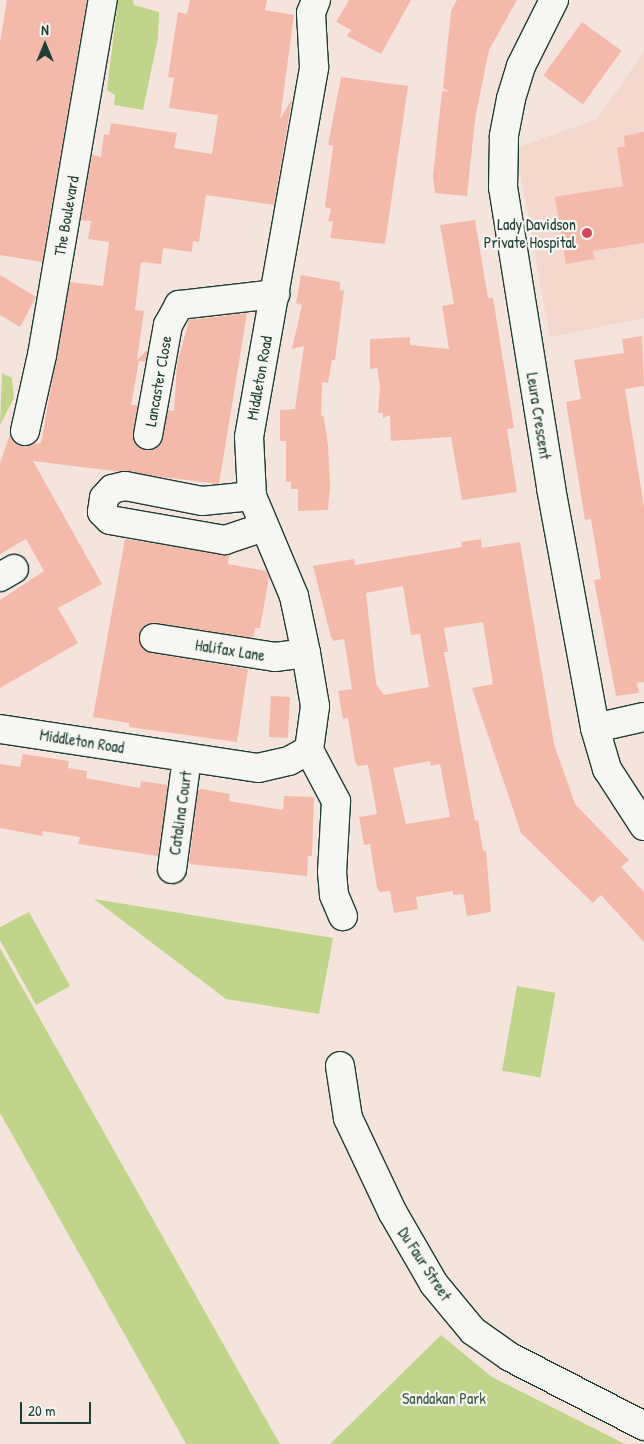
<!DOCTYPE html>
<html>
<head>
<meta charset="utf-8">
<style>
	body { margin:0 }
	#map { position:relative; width:644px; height:1444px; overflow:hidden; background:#f5e4dc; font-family:"Patrick Hand",sans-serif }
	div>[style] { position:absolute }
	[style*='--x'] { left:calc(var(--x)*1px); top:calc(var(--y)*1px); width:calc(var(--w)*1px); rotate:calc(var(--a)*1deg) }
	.built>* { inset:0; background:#f4d7cd }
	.green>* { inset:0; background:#c0d58b; transform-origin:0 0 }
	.building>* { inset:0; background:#f3baaa; transform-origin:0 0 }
	.roads { filter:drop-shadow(1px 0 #1f3d34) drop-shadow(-1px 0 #1f3d34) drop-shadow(0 1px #1f3d34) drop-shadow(0 -1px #1f3d34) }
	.minor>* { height:28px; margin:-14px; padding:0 14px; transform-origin:14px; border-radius:14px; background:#f6f6f2 }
	.dots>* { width:14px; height:14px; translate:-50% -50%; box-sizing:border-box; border:2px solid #f6f6f2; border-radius:50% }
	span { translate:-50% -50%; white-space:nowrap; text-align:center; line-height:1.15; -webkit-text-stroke:4.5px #f6f6f2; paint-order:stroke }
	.street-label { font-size:16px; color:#1f3d34 }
	.poi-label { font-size:16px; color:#1f3d34 }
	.right { translate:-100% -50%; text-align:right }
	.park-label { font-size:16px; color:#3f5b45 }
	.north { position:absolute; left:20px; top:20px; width:50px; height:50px; -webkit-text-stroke:4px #f6f6f2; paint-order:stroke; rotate:0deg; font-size:14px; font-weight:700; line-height:20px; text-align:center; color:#1f3d34 }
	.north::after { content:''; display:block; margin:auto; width:18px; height:22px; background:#1f3d34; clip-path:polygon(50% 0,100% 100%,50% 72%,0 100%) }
	.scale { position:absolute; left:20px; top:1402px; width:71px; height:22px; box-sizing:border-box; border:2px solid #1f3d34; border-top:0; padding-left:6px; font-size:15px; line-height:18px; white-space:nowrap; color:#1f3d34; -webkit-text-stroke:4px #f6f6f2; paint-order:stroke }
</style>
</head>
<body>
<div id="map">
	<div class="built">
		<i style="clip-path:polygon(644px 52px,644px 318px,550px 337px,516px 148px,597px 119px)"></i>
	</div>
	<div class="green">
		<i style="clip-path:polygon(118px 0,133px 0,134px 5px,159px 12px,158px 38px,143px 110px,114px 105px,115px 95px,107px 90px)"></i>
		<i style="clip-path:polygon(2px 373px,12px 378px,14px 398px,0 425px)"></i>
		<i style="clip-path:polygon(94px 899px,333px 938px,319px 1014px,226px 999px)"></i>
		<i style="clip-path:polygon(29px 912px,70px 986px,36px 1005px,0 940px,0 927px)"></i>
		<i style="clip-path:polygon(0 948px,248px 1388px,280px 1444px,186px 1444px,157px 1392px,0 1113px)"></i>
		<i style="left:517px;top:986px;width:39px;height:86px;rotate:10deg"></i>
		<i style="clip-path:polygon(441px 1335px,492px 1377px,625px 1444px,330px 1444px)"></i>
	</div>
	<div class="building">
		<i style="clip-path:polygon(7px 0,87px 0,42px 262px,0 255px,0 43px)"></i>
		<i style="clip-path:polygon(190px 0,267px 0,265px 10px,294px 15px,280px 119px,292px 99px,274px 205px,206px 195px,199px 242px,193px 241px,192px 252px,163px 248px,161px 264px,141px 262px,135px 310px,144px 311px,137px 360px,148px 349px,145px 362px,139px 361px,131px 405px,138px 405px,133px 433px,138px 447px,146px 450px,160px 445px,168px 410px,174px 411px,177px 364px,189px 320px,247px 313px,219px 484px,33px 461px,102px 584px,58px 608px,78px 643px,0 688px,0 600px,44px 571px,26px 539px,0 554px,0 463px,10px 434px,21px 446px,41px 443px,70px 282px,103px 286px,109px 242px,88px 239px,91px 221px,81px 220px,92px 155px,101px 157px,104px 134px,109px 135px,111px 123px,177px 133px,174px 148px,212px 154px,218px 115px,169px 108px,174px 78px,168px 77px,178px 12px,187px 14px)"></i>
		<i style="clip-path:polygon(349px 0,411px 0,381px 54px,347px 36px,351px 30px,336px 22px)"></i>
		<i style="clip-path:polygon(457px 0,517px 0,489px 50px,475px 119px,467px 196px,435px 193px,433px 176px,442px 91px,450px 92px,443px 88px,451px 11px)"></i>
		<i style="left:582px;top:22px;width:49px;height:66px;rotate:36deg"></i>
		<i style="clip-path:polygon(341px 77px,408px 86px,385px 244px,330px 238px,333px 222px,328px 221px,331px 209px,325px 207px,333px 146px,328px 145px)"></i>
		<i style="clip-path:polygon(644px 132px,644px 243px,593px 251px,595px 259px,566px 264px,555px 197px,623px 186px,617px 148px,625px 146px,624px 136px)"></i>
		<i style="clip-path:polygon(475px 220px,488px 298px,493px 298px,514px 428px,507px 429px,517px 492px,462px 500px,451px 437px,391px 441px,390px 415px,383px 418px,383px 413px,378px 413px,380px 387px,377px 368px,370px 369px,370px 339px,410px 337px,410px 345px,449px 349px,442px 306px,454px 304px,440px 225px)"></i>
		<i style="clip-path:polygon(0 275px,36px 297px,20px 327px,0 315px)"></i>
		<i style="clip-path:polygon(301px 275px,340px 282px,340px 291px,344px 290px,335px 360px,332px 360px,328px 383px,322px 382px,321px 415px,324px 417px,328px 446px,330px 486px,328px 510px,298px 511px,298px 489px,291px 489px,291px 482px,286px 482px,286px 441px,280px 441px,280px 410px,295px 409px,304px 346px,292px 349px,302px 305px,296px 303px)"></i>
		<i style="clip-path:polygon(642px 336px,644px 386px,625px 389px,644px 507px,644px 682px,637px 683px,639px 693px,616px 696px,594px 580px,601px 579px,591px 519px,585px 520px,566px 402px,581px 399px,574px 360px,624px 353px,622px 339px)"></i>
		<i style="clip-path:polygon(125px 539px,229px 555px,228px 564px,266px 571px,269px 577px,260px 628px,255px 628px,253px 638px,156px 623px,148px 624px,139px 635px,140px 644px,151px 653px,248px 669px,237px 742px,129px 727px,129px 723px,93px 717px)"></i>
		<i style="clip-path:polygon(evenodd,481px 539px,482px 548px,520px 542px,554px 744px,575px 804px,629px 860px,621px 867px,644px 892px,644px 942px,601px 895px,593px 903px,521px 833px,472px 688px,493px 684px,483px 622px,444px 628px,448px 652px,444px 652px,475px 821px,478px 820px,483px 851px,486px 850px,491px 912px,467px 916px,463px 894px,453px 895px,453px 891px,416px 897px,418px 909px,394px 913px,390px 891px,380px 892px,377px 888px,370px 844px,364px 845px,359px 817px,377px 814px,368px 765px,358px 766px,355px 762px,348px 718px,343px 719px,338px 691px,352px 689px,344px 639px,334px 641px,331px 637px,313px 566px,354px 559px,355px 565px,462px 547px,461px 542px,481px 539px,403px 586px,411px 635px,420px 634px,429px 687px,384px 695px,376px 684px,366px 593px,403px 586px,481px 539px,430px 761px,431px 766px,440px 764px,450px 817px,406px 824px,393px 768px,430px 761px)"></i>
		<i style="left:271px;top:696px;width:19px;height:41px;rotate:3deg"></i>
		<i style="clip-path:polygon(23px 754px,69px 761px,68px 768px,87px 771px,86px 778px,140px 788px,141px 781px,168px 785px,158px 856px,78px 844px,80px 837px,43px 831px,42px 836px,0 828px,0 764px,20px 767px)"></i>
		<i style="clip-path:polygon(202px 789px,230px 794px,229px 801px,283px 810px,284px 796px,314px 797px,312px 856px,308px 856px,307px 876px,189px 864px,198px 790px)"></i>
	</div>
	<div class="roads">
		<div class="minor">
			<i style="--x:554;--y:0;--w:74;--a:116.6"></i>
			<i style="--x:521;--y:66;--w:34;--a:107"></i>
			<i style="--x:511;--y:99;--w:38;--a:101"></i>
			<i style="--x:504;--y:136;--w:51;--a:91.1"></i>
			<i style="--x:503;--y:187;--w:305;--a:80.9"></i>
			<i style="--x:551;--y:488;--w:244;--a:79.6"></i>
			<i style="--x:595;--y:728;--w:43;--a:73.7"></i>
			<i style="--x:607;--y:769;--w:68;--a:57"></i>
			<i style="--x:25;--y:431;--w:78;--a:-77.4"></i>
			<i style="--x:42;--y:355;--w:360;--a:-80.3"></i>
			<i style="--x:148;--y:435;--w:112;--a:-79.7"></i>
			<i style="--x:168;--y:325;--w:23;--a:-61"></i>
			<i style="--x:179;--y:305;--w:97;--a:-6.5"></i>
			<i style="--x:252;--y:496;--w:50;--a:174.3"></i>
			<i style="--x:202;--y:501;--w:78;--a:-169"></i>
			<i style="--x:125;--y:486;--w:13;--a:167"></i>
			<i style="--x:112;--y:489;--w:12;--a:132"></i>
			<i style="--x:104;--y:498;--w:14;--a:98"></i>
			<i style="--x:102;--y:512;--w:11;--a:45"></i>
			<i style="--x:110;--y:520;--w:117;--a:9.9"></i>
			<i style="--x:225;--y:540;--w:41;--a:-18.4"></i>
			<i style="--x:0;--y:577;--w:16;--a:-30"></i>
			<i style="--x:154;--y:638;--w:122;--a:8.9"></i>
			<i style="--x:275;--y:657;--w:31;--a:-7"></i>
			<i style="--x:595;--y:728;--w:50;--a:-12.7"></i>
			<i style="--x:0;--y:729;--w:261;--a:8.6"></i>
			<i style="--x:258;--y:768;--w:32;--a:-13"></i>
			<i style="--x:289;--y:761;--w:23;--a:-29"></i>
			<i style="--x:309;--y:750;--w:44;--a:-82.2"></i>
			<i style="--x:315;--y:706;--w:54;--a:-99.6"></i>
			<i style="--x:306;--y:653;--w:58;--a:-101.9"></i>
			<i style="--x:294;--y:596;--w:108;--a:-112.8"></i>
			<i style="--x:252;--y:496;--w:59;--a:-92.9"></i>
			<i style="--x:249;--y:437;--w:376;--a:-80"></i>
			<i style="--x:314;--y:67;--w:54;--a:-93.2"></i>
			<i style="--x:311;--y:13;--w:14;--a:-69"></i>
			<i style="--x:309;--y:750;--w:58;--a:62.1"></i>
			<i style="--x:336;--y:801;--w:71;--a:93.2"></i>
			<i style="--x:332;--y:872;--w:23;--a:85"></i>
			<i style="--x:334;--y:895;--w:23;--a:67"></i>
			<i style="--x:172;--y:869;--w:112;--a:-82.3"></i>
			<i style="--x:340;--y:1066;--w:53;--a:81.3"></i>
			<i style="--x:348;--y:1118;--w:105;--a:64.7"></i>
			<i style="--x:393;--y:1213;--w:82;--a:60"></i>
			<i style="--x:434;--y:1284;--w:61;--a:50.3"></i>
			<i style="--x:473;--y:1331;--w:45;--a:35.1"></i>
			<i style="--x:510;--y:1357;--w:151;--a:27.2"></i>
		</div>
	</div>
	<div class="dots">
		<i style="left:587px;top:233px;background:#d1495b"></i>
	</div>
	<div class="street-label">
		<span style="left:66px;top:216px;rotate:-80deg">The Boulevard</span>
		<span style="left:259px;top:378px;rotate:-80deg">Middleton Road</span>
		<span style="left:158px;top:381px;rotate:-80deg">Lancaster Close</span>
		<span style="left:539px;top:416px;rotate:81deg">Leura Crescent</span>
		<span style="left:230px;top:650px;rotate:9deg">Halifax Lane</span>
		<span style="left:82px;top:741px;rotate:9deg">Middleton Road</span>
		<span style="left:180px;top:813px;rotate:-82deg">Catalina Court</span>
		<span style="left:425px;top:1264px;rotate:57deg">Du Faur Street</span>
	</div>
	<div class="poi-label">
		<span class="right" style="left:576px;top:233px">Lady Davidson<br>Private Hospital</span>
	</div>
	<div class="park-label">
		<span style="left:444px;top:1398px">Sandakan Park</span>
	</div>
	<div class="north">N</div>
	<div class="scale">20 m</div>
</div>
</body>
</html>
